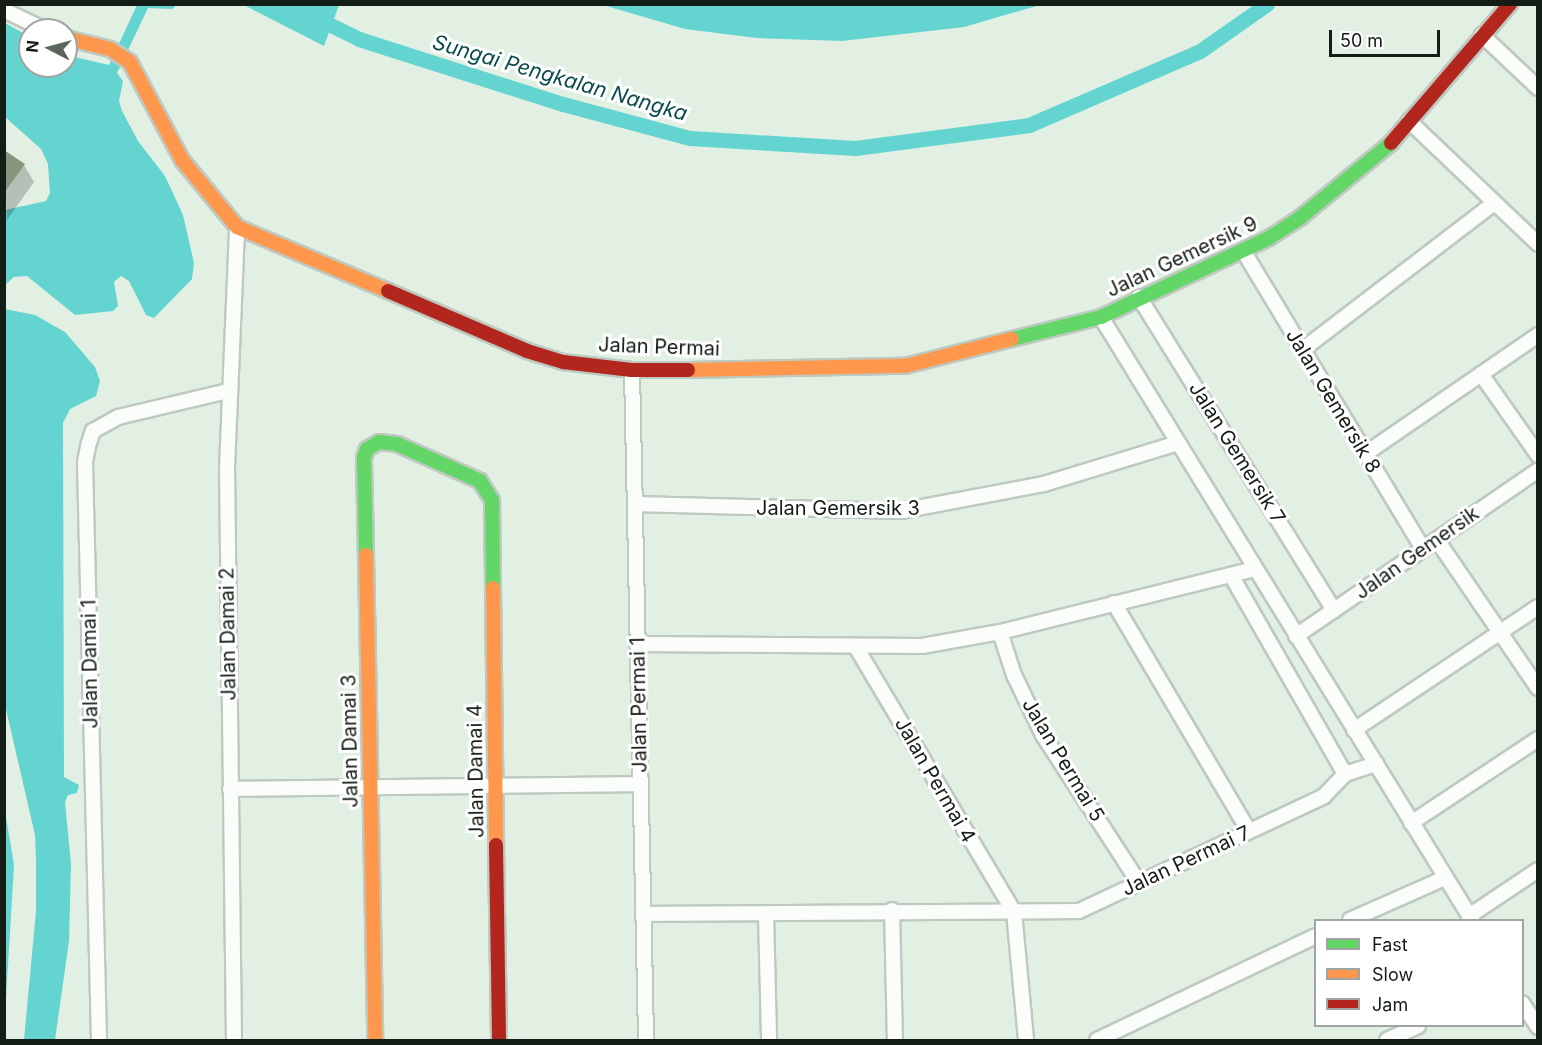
<!DOCTYPE html>
<html>
<head>
<meta charset="utf-8">
<style>
	body { margin:0 }
	#map { position:relative; width:1542px; height:1045px; overflow:hidden; background:#e2efe3; font-family:Inter,sans-serif }
	div>[style] { position:absolute }
	[style*='--x'] { left:calc(var(--x)*1px); top:calc(var(--y)*1px); width:calc(var(--w)*1px); rotate:calc(var(--a)*1deg) }
	.water>* { inset:0; background:#64d4d0 }
	.shadow>* { inset:0; background:#0003 }
	.canal>* { height:15px; margin:-7.5px; padding:0 7.5px; transform-origin:7.5px; border-radius:7.5px; background:#64d4d0 }
	.building>* { inset:0; background:#88947c }
	.roads { filter:drop-shadow(2px 0 #bec9c0) drop-shadow(-2px 0 #bec9c0) drop-shadow(0 2px #bec9c0) drop-shadow(0 -2px #bec9c0) }
	.street>* { height:14px; margin:-7px; padding:0 7px; transform-origin:7px; border-radius:7px; background:#fbfdfb }
	.fast>* { height:14px; margin:-7px; padding:0 7px; transform-origin:7px; border-radius:7px; background:#63d668 }
	.slow>* { height:14px; margin:-7px; padding:0 7px; transform-origin:7px; border-radius:7px; background:#ff974d }
	.jam>* { height:14px; margin:-7px; padding:0 7px; transform-origin:7px; border-radius:7px; background:#b3261e }
	span { translate:-50% -50%; white-space:nowrap; text-align:center; line-height:1.15; -webkit-text-stroke:6px #fff; paint-order:stroke }
	.street-label { font-size:20px; color:#141d15 }
	.water-label { font-size:21px; color:#0a4c4b; font-style:italic }
	.frame { position:absolute; inset:0; border:6px solid #141d15; pointer-events:none }
	.legend { position:absolute; left:1314px; top:919px; width:210px; height:108px; box-sizing:border-box; background:#fff; border:2px solid #a1a5a1; margin:0; padding:8px 10px; list-style:none; font-size:18px; color:#141d15 }
	.legend li { display:flex; align-items:center; gap:12px; height:30px }
	.legend b { width:30px; border:2px solid #a1a5a1 }
	.north { position:absolute; left:18px; top:18px; width:60px; height:60px; box-sizing:border-box; background:#fff; border:2px solid #a1a5a1; border-radius:50%; rotate:276deg; font-size:16px; font-weight:700; line-height:24px; text-align:center; color:#141d15 }
	.north::after { content:''; display:block; margin:auto; width:21px; height:27px; background:#5c665d; clip-path:polygon(50% 0,100% 100%,50% 72%,0 100%) }
	.scale { position:absolute; left:1329px; top:30px; width:111px; height:27px; box-sizing:border-box; border:3px solid #141d15; border-top:0; padding-left:8px; font-size:18px; line-height:21px; white-space:nowrap; color:#141d15; -webkit-text-stroke:4px #fff; paint-order:stroke }
</style>
</head>
<body>
<div id="map">
	<div class="water">
		<i style="clip-path:polygon(137px 5px,177px 5px,172px 9px,148px 8px,117px 73px,123px 81px,119px 101px,122px 111px,138px 141px,165px 176px,183px 215px,194px 263px,192px 279px,154px 318px,146px 315px,129px 281px,121px 276px,114px 282px,118px 306px,113px 311px,75px 315px,27px 276px,14px 277px,5px 285px,5px 210px,46px 201px,50px 193px,48px 164px,41px 149px,5px 117px,5px 23px,30px 37px,30px 66px,66px 66px,66px 55px,109px 65px)"></i>
		<i style="clip-path:polygon(339px 5px,324px 46px,244px 5px,339px 4px)"></i>
		<i style="clip-path:polygon(603px 5px,1040px 5px,964px 27px,842px 41px,757px 38px,685px 29px)"></i>
		<i style="clip-path:polygon(5px 309px,35px 315px,65px 332px,95px 367px,100px 381px,96px 396px,70px 409px,63px 423px,64px 777px,79px 785px,77px 793px,68px 795px,65px 802px,71px 864px,69px 941px,55px 1040px,24px 1040px,36px 911px,36px 858px,35px 835px,5px 705px)"></i>
		<i style="clip-path:polygon(5px 811px,14px 865px,5px 1015px)"></i>
	</div>
	<div class="shadow">
		<i style="clip-path:polygon(4px 151px,24px 165px,34px 182px,7px 220px)"></i>
	</div>
	<div class="canal">
		<i style="--x:288;--y:4;--w:79;--a:26.2"></i>
		<i style="--x:359;--y:39;--w:214;--a:17.7"></i>
		<i style="--x:563;--y:104;--w:131;--a:15"></i>
		<i style="--x:690;--y:138;--w:165;--a:3.5"></i>
		<i style="--x:855;--y:148;--w:176;--a:-7.5"></i>
		<i style="--x:1029;--y:125;--w:186;--a:-23.4"></i>
		<i style="--x:1200;--y:51;--w:82;--a:-35"></i>
	</div>
	<div class="building">
		<i style="clip-path:polygon(4px 150px,25px 164px,4px 193px)"></i>
	</div>
	<div class="roads">
		<div class="street">
			<i style="--x:4;--y:10;--w:46;--a:26"></i>
			<i style="--x:1482;--y:35;--w:77;--a:43.4"></i>
			<i style="--x:1409;--y:121;--w:178;--a:43.6"></i>
			<i style="--x:1244;--y:252;--w:347;--a:58.9"></i>
			<i style="--x:1139;--y:297;--w:369;--a:58.1"></i>
			<i style="--x:1101;--y:317;--w:708;--a:58.4"></i>
			<i style="--x:1302;--y:350;--w:242;--a:-37.4"></i>
			<i style="--x:632;--y:370;--w:670;--a:88.8"></i>
			<i style="--x:1481;--y:374;--w:99;--a:54.9"></i>
			<i style="--x:1365;--y:454;--w:210;--a:-34.5"></i>
			<i style="--x:635;--y:504;--w:266;--a:1.5"></i>
			<i style="--x:901;--y:511;--w:146;--a:-10.7"></i>
			<i style="--x:1044;--y:484;--w:140;--a:-17"></i>
			<i style="--x:1437;--y:540;--w:179;--a:55.7"></i>
			<i style="--x:1231;--y:575;--w:229;--a:60.2"></i>
			<i style="--x:1114;--y:603;--w:265;--a:59.4"></i>
			<i style="--x:1000;--y:632;--w:45;--a:72"></i>
			<i style="--x:1014;--y:675;--w:67;--a:64.2"></i>
			<i style="--x:1043;--y:735;--w:176;--a:57"></i>
			<i style="--x:1296;--y:636;--w:293;--a:-34.4"></i>
			<i style="--x:637;--y:644;--w:285;--a:0.4"></i>
			<i style="--x:922;--y:646;--w:79;--a:-10.2"></i>
			<i style="--x:1000;--y:632;--w:263;--a:-13.9"></i>
			<i style="--x:856;--y:647;--w:309;--a:59.2"></i>
			<i style="--x:1014;--y:912;--w:129;--a:84.6"></i>
			<i style="--x:1354;--y:730;--w:221;--a:-33.8"></i>
			<i style="--x:230;--y:789;--w:410;--a:-0.7"></i>
			<i style="--x:1411;--y:823;--w:152;--a:-33.5"></i>
			<i style="--x:892;--y:910;--w:130;--a:88.7"></i>
			<i style="--x:643;--y:914;--w:436;--a:-0.4"></i>
			<i style="--x:1079;--y:911;--w:271;--a:-25.1"></i>
			<i style="--x:1324;--y:796;--w:30;--a:-46"></i>
			<i style="--x:1345;--y:774;--w:33;--a:-18"></i>
			<i style="--x:766;--y:914;--w:126;--a:88.6"></i>
			<i style="--x:1469;--y:916;--w:83;--a:-33.7"></i>
			<i style="--x:1350;--y:920;--w:104;--a:-23.9"></i>
			<i style="--x:1522;--y:1003;--w:29;--a:56"></i>
			<i style="--x:99;--y:1040;--w:578;--a:-91.39"></i>
			<i style="--x:85;--y:462;--w:16;--a:-79"></i>
			<i style="--x:88;--y:446;--w:16;--a:-72"></i>
			<i style="--x:93;--y:431;--w:29;--a:-29"></i>
			<i style="--x:118;--y:417;--w:113;--a:-13.3"></i>
			<i style="--x:234;--y:1040;--w:572;--a:-90.7"></i>
			<i style="--x:227;--y:468;--w:241;--a:-87.6"></i>
			<i style="--x:1097;--y:1040;--w:242;--a:-25.4"></i>
			<i style="--x:1387;--y:1040;--w:34;--a:-24"></i>
		</div>
		<div class="fast">
			<i style="--x:1012;--y:339;--w:92;--a:-13.9"></i>
			<i style="--x:1101;--y:317;--w:186;--a:-25.2"></i>
			<i style="--x:1269;--y:238;--w:38;--a:-33"></i>
			<i style="--x:1301;--y:217;--w:117;--a:-39.4"></i>
			<i style="--x:366;--y:555;--w:97;--a:-91.2"></i>
			<i style="--x:364;--y:458;--w:9;--a:-72"></i>
			<i style="--x:367;--y:449;--w:14;--a:-30"></i>
			<i style="--x:379;--y:442;--w:18;--a:6"></i>
			<i style="--x:397;--y:444;--w:91;--a:24"></i>
			<i style="--x:480;--y:481;--w:22;--a:58"></i>
			<i style="--x:492;--y:500;--w:88;--a:89.3"></i>
		</div>
		<div class="slow">
			<i style="--x:66;--y:38;--w:45;--a:14"></i>
			<i style="--x:110;--y:49;--w:24;--a:33"></i>
			<i style="--x:130;--y:62;--w:111;--a:62"></i>
			<i style="--x:182;--y:160;--w:87;--a:50.6"></i>
			<i style="--x:237;--y:227;--w:164;--a:23"></i>
			<i style="--x:688;--y:370;--w:217;--a:-1.1"></i>
			<i style="--x:905;--y:366;--w:110;--a:-14.2"></i>
			<i style="--x:366;--y:555;--w:485;--a:88.9"></i>
			<i style="--x:493;--y:588;--w:257;--a:89.3"></i>
		</div>
		<div class="jam">
			<i style="--x:1391;--y:143;--w:183;--a:-49.4"></i>
			<i style="--x:388;--y:291;--w:151;--a:23.3"></i>
			<i style="--x:527;--y:351;--w:38;--a:17"></i>
			<i style="--x:563;--y:362;--w:69;--a:6.6"></i>
			<i style="--x:632;--y:370;--w:56;--a:0"></i>
			<i style="--x:496;--y:845;--w:195;--a:89.1"></i>
		</div>
	</div>
	<div class="street-label">
		<span style="left:1182px;top:257px;rotate:-25deg">Jalan Gemersik 9</span>
		<span style="left:659px;top:347px;rotate:2deg">Jalan Permai</span>
		<span style="left:1333px;top:401px;rotate:59deg">Jalan Gemersik 8</span>
		<span style="left:1237px;top:453px;rotate:58deg">Jalan Gemersik 7</span>
		<span style="left:838px;top:508px">Jalan Gemersik 3</span>
		<span style="left:1417px;top:553px;rotate:-35deg">Jalan Gemersik</span>
		<span style="left:228px;top:634px;rotate:-91deg">Jalan Damai 2</span>
		<span style="left:90px;top:664px;rotate:-91deg">Jalan Damai 1</span>
		<span style="left:639px;top:705px;rotate:-91deg">Jalan Permai 1</span>
		<span style="left:350px;top:741px;rotate:-91deg">Jalan Damai 3</span>
		<span style="left:1063px;top:760px;rotate:59deg">Jalan Permai 5</span>
		<span style="left:476px;top:771px;rotate:-91deg">Jalan Damai 4</span>
		<span style="left:935px;top:780px;rotate:60deg">Jalan Permai 4</span>
		<span style="left:1186px;top:861px;rotate:-25deg">Jalan Permai 7</span>
	</div>
	<div class="water-label">
		<span style="left:560px;top:78px;rotate:16deg">Sungai Pengkalan Nangka</span>
	</div>
	<div class="frame"></div>
	<ul class="legend">
	<li><b style="height:8px;background:#63d668"></b>Fast</li>
	<li><b style="height:8px;background:#ff974d"></b>Slow</li>
	<li><b style="height:8px;background:#b3261e"></b>Jam</li>
	</ul>
	<div class="north">N</div>
	<div class="scale">50 m</div>
</div>
</body>
</html>
